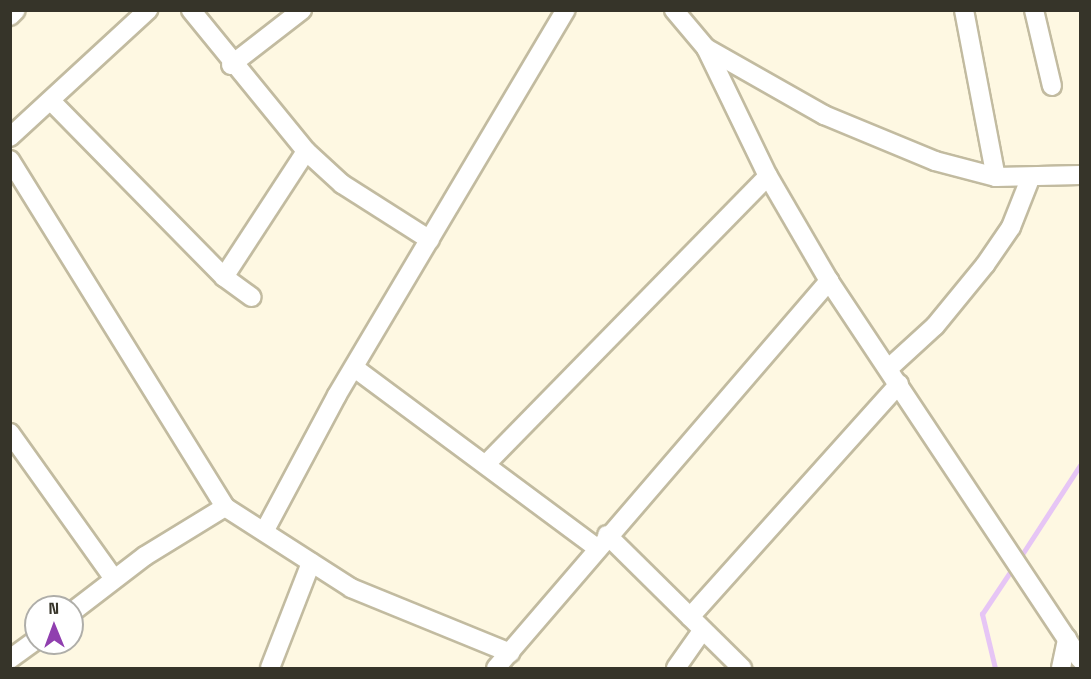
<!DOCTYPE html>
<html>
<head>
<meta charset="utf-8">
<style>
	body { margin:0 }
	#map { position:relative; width:1091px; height:679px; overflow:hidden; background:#fef8e2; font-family:"Space Grotesk",sans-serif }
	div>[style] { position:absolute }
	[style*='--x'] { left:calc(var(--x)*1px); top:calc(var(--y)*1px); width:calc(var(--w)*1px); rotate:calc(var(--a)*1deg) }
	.stream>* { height:5px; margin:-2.5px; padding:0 2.5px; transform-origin:2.5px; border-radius:2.5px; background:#e6c5f5 }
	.roads { filter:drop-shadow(2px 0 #c2bba0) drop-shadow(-2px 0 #c2bba0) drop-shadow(0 2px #c2bba0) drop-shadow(0 -2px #c2bba0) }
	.minor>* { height:18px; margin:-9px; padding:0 9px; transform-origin:9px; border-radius:9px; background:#fff }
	span { translate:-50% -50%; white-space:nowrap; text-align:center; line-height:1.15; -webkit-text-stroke:4.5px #fff; paint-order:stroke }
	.frame { position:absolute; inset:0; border:12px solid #363429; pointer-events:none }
	.north { position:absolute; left:24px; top:595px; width:60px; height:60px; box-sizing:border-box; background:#fff; border:2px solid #afaea9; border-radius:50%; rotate:359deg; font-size:16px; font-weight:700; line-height:24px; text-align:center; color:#363429 }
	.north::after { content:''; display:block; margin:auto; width:21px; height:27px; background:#903faf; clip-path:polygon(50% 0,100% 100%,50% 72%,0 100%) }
</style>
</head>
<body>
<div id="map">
	<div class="stream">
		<i style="--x:1019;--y:559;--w:112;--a:-57"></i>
		<i style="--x:995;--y:668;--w:56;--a:-103.5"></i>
		<i style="--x:982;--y:614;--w:58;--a:-56.3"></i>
	</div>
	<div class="roads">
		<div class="minor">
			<i style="--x:191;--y:10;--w:182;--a:50.8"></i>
			<i style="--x:306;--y:151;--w:49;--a:42.5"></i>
			<i style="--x:342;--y:184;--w:104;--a:32.5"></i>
			<i style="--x:674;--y:10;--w:50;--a:49.9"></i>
			<i style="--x:706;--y:48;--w:136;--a:29.6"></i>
			<i style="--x:824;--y:115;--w:120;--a:22.5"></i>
			<i style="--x:935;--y:161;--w:63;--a:14.7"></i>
			<i style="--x:996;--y:177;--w:84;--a:-1.4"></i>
			<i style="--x:964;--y:10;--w:170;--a:79.2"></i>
			<i style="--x:1034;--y:10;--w:78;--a:76.7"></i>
			<i style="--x:10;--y:16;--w:8;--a:-45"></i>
			<i style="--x:706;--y:48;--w:142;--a:64.2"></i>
			<i style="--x:768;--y:176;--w:121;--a:59.8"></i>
			<i style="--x:829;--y:281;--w:454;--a:56.4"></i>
			<i style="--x:231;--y:65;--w:90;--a:-37.8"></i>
			<i style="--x:53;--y:103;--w:244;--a:45.5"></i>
			<i style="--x:224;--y:277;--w:34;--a:36"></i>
			<i style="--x:10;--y:137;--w:188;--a:-42.6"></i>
			<i style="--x:10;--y:160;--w:408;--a:58.2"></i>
			<i style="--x:225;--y:507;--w:150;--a:32.7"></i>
			<i style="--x:351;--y:588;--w:172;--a:22.2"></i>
			<i style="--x:224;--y:277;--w:150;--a:-56.9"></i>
			<i style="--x:889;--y:368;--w:62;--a:-42.4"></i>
			<i style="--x:935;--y:326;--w:79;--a:-50.7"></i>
			<i style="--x:985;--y:265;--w:46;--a:-55.6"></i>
			<i style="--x:1011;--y:227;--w:52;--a:-68.4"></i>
			<i style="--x:356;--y:369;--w:300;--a:36.6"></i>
			<i style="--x:10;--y:433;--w:179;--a:54.5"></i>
			<i style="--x:488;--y:462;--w:400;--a:-45.6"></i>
			<i style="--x:265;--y:530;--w:153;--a:-61.9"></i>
			<i style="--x:337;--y:395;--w:448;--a:-59.3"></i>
			<i style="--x:607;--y:535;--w:190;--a:44.6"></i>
			<i style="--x:72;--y:612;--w:92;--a:-37.5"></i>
			<i style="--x:145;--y:556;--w:94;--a:-31.5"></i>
			<i style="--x:690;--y:617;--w:313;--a:-48.1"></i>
			<i style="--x:10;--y:659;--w:32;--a:-36"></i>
			<i style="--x:270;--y:668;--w:113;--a:-68.7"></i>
			<i style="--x:496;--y:668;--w:511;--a:-49.29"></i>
			<i style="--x:676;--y:668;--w:45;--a:-54.9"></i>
			<i style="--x:1061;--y:668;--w:30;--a:-78"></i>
		</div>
	</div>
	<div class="frame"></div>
	<div class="north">N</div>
</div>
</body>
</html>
